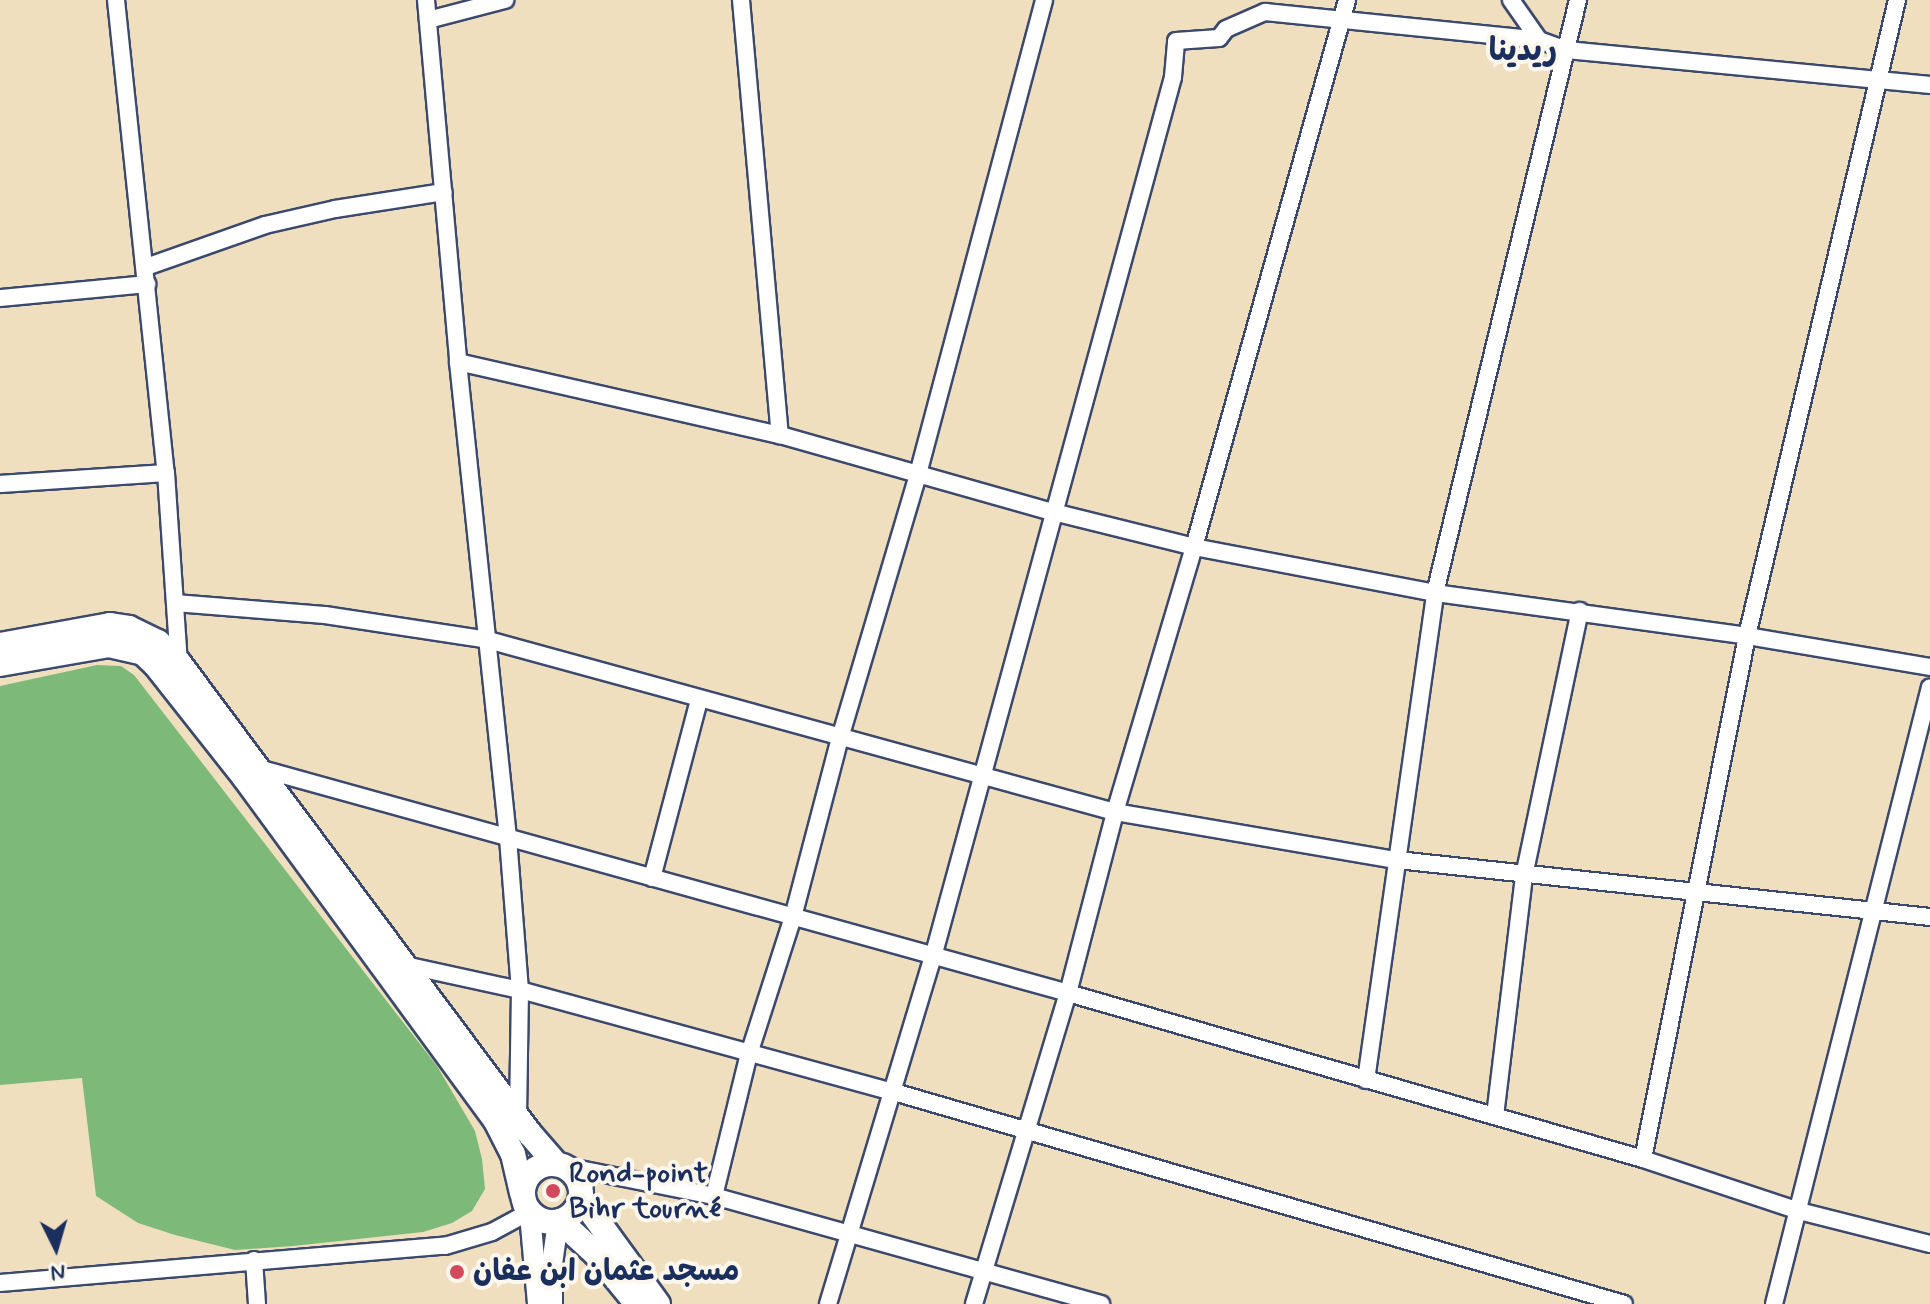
<!DOCTYPE html>
<html>
<head>
<meta charset="utf-8">
<style>
	body { margin:0 }
	#map { position:relative; width:1930px; height:1304px; overflow:hidden; background:#f0dfbf; font-family:Mynerve,"Playpen Sans Arabic",sans-serif }
	div>[style] { position:absolute }
	[style*='--x'] { left:calc(var(--x)*1px); top:calc(var(--y)*1px); width:calc(var(--w)*1px); rotate:calc(var(--a)*1deg) }
	.forest>* { inset:0; background:#7dba7a }
	.roads { filter:drop-shadow(2px 0 #3b496d) drop-shadow(-2px 0 #3b496d) drop-shadow(0 2px #3b496d) drop-shadow(0 -2px #3b496d) }
	.minor>* { height:16px; margin:-8px; padding:0 8px; transform-origin:8px; border-radius:8px; background:#fff }
	.tertiary>* { height:20px; margin:-10px; padding:0 10px; transform-origin:10px; border-radius:10px; background:#fff }
	.secondary>* { height:24px; margin:-12px; padding:0 12px; transform-origin:12px; border-radius:12px; background:#fff }
	.secondary>.ring { margin:-12px; padding:0; box-sizing:content-box; background:none; border:24px solid #fff; border-radius:50% }
	.dots>* { width:22px; height:22px; translate:-50% -50%; box-sizing:border-box; border:4px solid #fbf7ec; border-radius:50% }
	span { translate:-50% -50%; white-space:nowrap; text-align:center; line-height:1.15; -webkit-text-stroke:8px #fbf7ec; paint-order:stroke }
	.poi-label { font-size:30px; color:#1b2f5e; font-weight:700 }
	.left { translate:0 -50%; text-align:left }
	.neighbourhood-label { font-size:32px; color:#1b2f5e; font-weight:700 }
	.north { position:absolute; left:16px; top:1208px; width:80px; height:80px; -webkit-text-stroke:6px #fbf7ec; paint-order:stroke; rotate:175deg; font-size:22px; font-weight:700; line-height:32px; text-align:center; color:#1b2f5e }
	.north::after { content:''; display:block; margin:auto; width:28px; height:36px; background:#1b2f5e; clip-path:polygon(50% 0,100% 100%,50% 72%,0 100%) }
</style>
</head>
<body>
<div id="map">
	<div class="forest">
		<i style="clip-path:polygon(97px 665px,121px 666px,134px 675px,437px 1066px,475px 1131px,482px 1159px,485px 1189px,472px 1211px,452px 1223px,423px 1232px,293px 1246px,235px 1250px,175px 1235px,138px 1223px,96px 1196px,82px 1078px,0 1085px,0 686px)"></i>
	</div>
	<div class="roads">
		<div class="minor">
			<i style="--x:116;--y:0;--w:476;--a:84"></i>
			<i style="--x:166;--y:473;--w:190;--a:86.1"></i>
			<i style="--x:426;--y:0;--w:363;--a:84.9"></i>
			<i style="--x:458;--y:362;--w:479;--a:84"></i>
			<i style="--x:508;--y:838;--w:152;--a:85.5"></i>
			<i style="--x:520;--y:990;--w:126;--a:90.9"></i>
			<i style="--x:741;--y:0;--w:437;--a:84.9"></i>
			<i style="--x:1511;--y:0;--w:49;--a:55"></i>
			<i style="--x:428;--y:20;--w:80;--a:-14.6"></i>
			<i style="--x:146;--y:267;--w:126;--a:-19.4"></i>
			<i style="--x:265;--y:225;--w:72;--a:-12.9"></i>
			<i style="--x:335;--y:209;--w:110;--a:-8.9"></i>
			<i style="--x:0;--y:298;--w:148;--a:-5.4"></i>
			<i style="--x:458;--y:362;--w:330;--a:12.8"></i>
			<i style="--x:780;--y:435;--w:284;--a:15.8"></i>
			<i style="--x:1053;--y:512;--w:145;--a:13.9"></i>
			<i style="--x:1194;--y:547;--w:245;--a:10.8"></i>
			<i style="--x:1435;--y:593;--w:315;--a:7.8"></i>
			<i style="--x:1747;--y:636;--w:186;--a:9.6"></i>
			<i style="--x:0;--y:484;--w:166;--a:-3.8"></i>
			<i style="--x:175;--y:603;--w:150;--a:4.6"></i>
			<i style="--x:325;--y:615;--w:165;--a:8.7"></i>
			<i style="--x:488;--y:640;--w:650;--a:15.34"></i>
			<i style="--x:1115;--y:812;--w:286;--a:9.7"></i>
			<i style="--x:1397;--y:860;--w:536;--a:6.1"></i>
			<i style="--x:258;--y:768;--w:841;--a:15.52"></i>
			<i style="--x:1068;--y:993;--w:598;--a:16.1"></i>
			<i style="--x:1643;--y:1159;--w:164;--a:18.4"></i>
			<i style="--x:1799;--y:1211;--w:135;--a:14.1"></i>
			<i style="--x:652;--y:878;--w:184;--a:-75.2"></i>
			<i style="--x:405;--y:965;--w:118;--a:12.3"></i>
			<i style="--x:520;--y:990;--w:388;--a:15.3"></i>
			<i style="--x:894;--y:1092;--w:760;--a:16.19"></i>
			<i style="--x:1366;--y:1080;--w:492;--a:-81.9"></i>
			<i style="--x:1435;--y:593;--w:610;--a:-76.44"></i>
			<i style="--x:1495;--y:1116;--w:242;--a:-83.1"></i>
			<i style="--x:1524;--y:876;--w:271;--a:-78.1"></i>
			<i style="--x:1643;--y:1159;--w:533;--a:-78.75"></i>
			<i style="--x:1747;--y:636;--w:653;--a:-76.73"></i>
			<i style="--x:564;--y:1166;--w:153;--a:11.3"></i>
			<i style="--x:714;--y:1196;--w:402;--a:15.6"></i>
			<i style="--x:714;--y:1196;--w:146;--a:-76.2"></i>
			<i style="--x:749;--y:1054;--w:144;--a:-72.2"></i>
			<i style="--x:793;--y:917;--w:185;--a:-75.3"></i>
			<i style="--x:840;--y:738;--w:275;--a:-73.5"></i>
			<i style="--x:918;--y:474;--w:490;--a:-75.1"></i>
			<i style="--x:254;--y:1260;--w:44;--a:86.1"></i>
			<i style="--x:0;--y:1283;--w:447;--a:-4.8"></i>
			<i style="--x:445;--y:1246;--w:49;--a:-16.6"></i>
			<i style="--x:492;--y:1232;--w:42;--a:-28.4"></i>
			<i style="--x:828;--y:1304;--w:363;--a:-73.2"></i>
			<i style="--x:933;--y:957;--w:912;--a:-74.74"></i>
			<i style="--x:1173;--y:77;--w:36;--a:-85"></i>
			<i style="--x:1176;--y:41;--w:43;--a:-4"></i>
			<i style="--x:1219;--y:38;--w:11;--a:-52"></i>
			<i style="--x:1226;--y:29;--w:43;--a:-23.6"></i>
			<i style="--x:1265;--y:12;--w:275;--a:5.8"></i>
			<i style="--x:1539;--y:40;--w:30;--a:20"></i>
			<i style="--x:1567;--y:50;--w:365;--a:5.5"></i>
			<i style="--x:974;--y:1304;--w:325;--a:-73.2"></i>
			<i style="--x:1068;--y:993;--w:187;--a:-75.4"></i>
			<i style="--x:1115;--y:812;--w:277;--a:-73.4"></i>
			<i style="--x:1194;--y:547;--w:568;--a:-74.37"></i>
			<i style="--x:1774;--y:1304;--w:636;--a:-75.81"></i>
		</div>
		<div class="tertiary">
			<i style="--x:530;--y:1214;--w:90;--a:84.9"></i>
			<i style="--x:552;--y:1304;--w:40;--a:-90"></i>
			<i style="--x:552;--y:1264;--w:42;--a:-81.9"></i>
		</div>
		<div class="secondary">
			<i style="--x:0;--y:645;--w:112;--a:-10.3"></i>
			<i style="--x:110;--y:625;--w:19;--a:9"></i>
			<i style="--x:129;--y:628;--w:32;--a:26"></i>
			<i style="--x:158;--y:642;--w:30;--a:45"></i>
			<i style="--x:179;--y:663;--w:587;--a:53.31"></i>
			<i style="--x:530;--y:1134;--w:40;--a:49"></i>
			<i style="--x:0;--y:664;--w:111;--a:-9.9"></i>
			<i style="--x:109;--y:645;--w:35;--a:13"></i>
			<i style="--x:143;--y:653;--w:16;--a:43"></i>
			<i style="--x:155;--y:664;--w:145;--a:51.7"></i>
			<i style="--x:245;--y:778;--w:423;--a:53.8"></i>
			<i style="--x:495;--y:1119;--w:39;--a:63"></i>
			<i style="--x:513;--y:1154;--w:40;--a:77"></i>
			<i class="ring" style="left:523px;top:1164px;width:34px;height:34px"></i>
			<i style="--x:581;--y:1198;--w:131;--a:54"></i>
			<i style="--x:560;--y:1221;--w:49;--a:42.5"></i>
			<i style="--x:596;--y:1254;--w:65;--a:50.6"></i>
		</div>
	</div>
	<div class="dots">
		<i style="left:553px;top:1191px;background:#d1495b"></i>
		<i style="left:457px;top:1272px;background:#d1495b"></i>
	</div>
	<div class="poi-label">
		<span class="left" style="left:569px;top:1191px">Rond-point<br>Bihr tourné</span>
		<span class="left" style="left:473px;top:1272px">مسجد عثمان ابن عفان</span>
	</div>
	<div class="neighbourhood-label">
		<span style="left:1523px;top:51px">ريدينا</span>
	</div>
	<div class="north">N</div>
</div>
</body>
</html>
